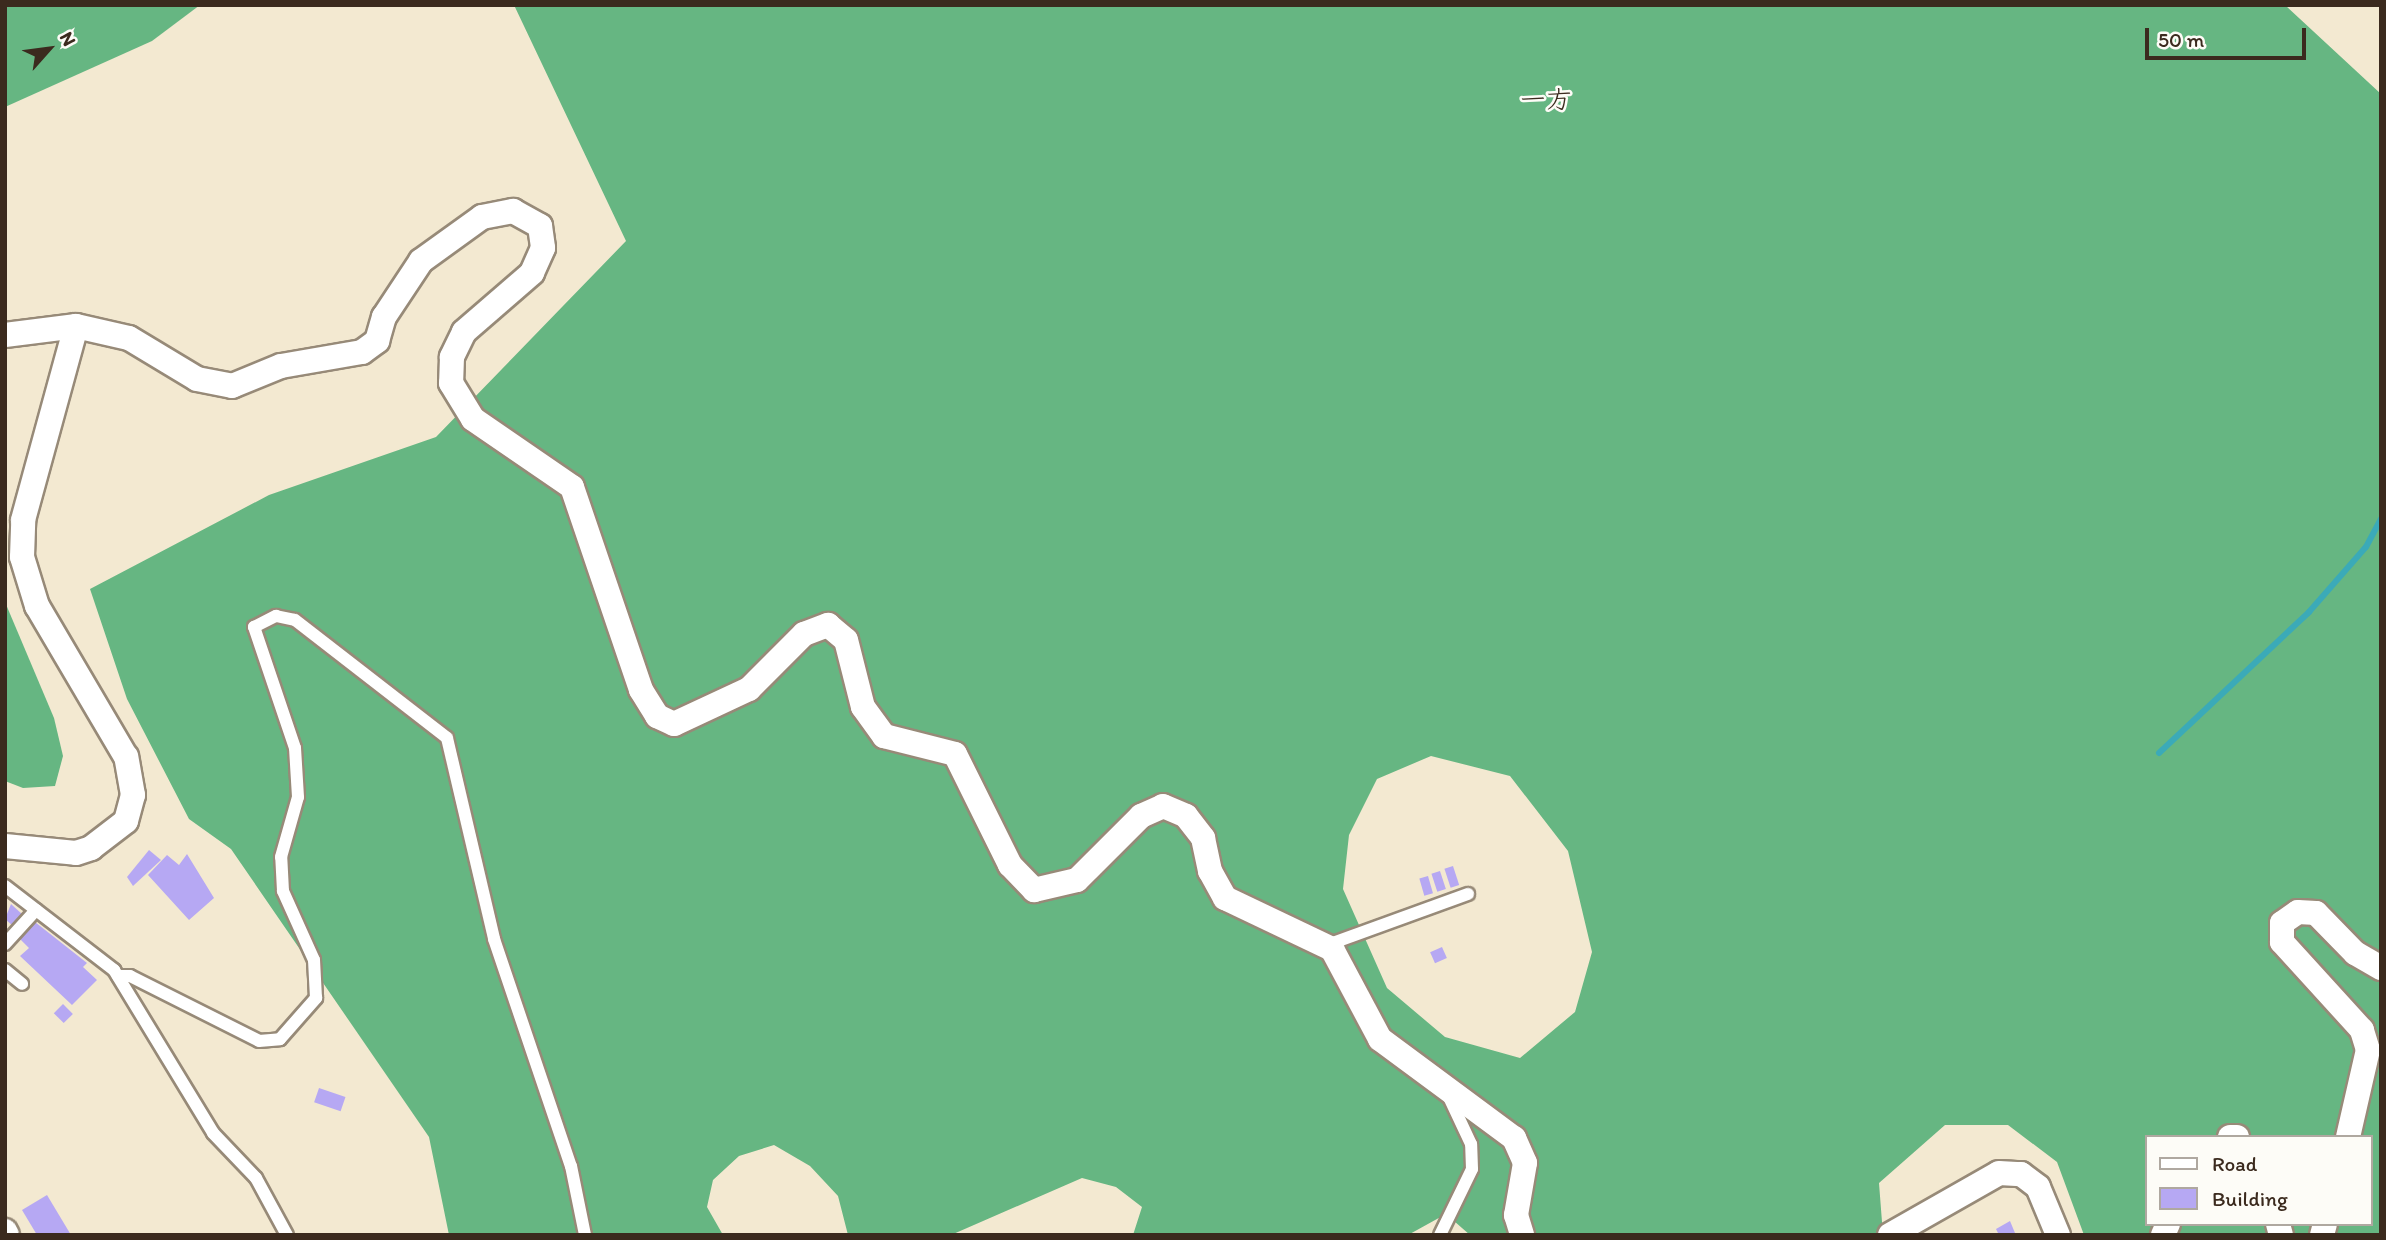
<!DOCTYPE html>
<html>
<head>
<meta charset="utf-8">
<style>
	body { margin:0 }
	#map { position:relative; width:2386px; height:1240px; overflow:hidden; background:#f3e9d1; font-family:Itim,"Klee One",sans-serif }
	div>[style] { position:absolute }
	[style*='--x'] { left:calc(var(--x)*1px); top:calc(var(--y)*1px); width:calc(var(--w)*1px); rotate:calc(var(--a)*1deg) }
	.forest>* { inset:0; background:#66b682 }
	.stream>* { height:6px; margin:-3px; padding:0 3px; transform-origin:3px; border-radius:3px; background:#3baab8 }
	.building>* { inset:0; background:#b6a8f3; transform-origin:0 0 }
	.roads { filter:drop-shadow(2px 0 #978a78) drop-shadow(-2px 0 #978a78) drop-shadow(0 2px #978a78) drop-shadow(0 -2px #978a78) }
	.lane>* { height:12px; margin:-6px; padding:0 6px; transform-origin:6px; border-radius:6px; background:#fff }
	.street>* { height:24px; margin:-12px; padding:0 12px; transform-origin:12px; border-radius:12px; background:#fff }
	span { translate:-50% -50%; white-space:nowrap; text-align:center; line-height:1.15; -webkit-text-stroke:5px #fdfcf7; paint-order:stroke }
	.quarter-label { font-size:26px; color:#3b2a1e }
	.frame { position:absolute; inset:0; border:7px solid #3b2a1e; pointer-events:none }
	.legend { position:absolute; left:2145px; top:1135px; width:228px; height:91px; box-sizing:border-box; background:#fdfcf7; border:2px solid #afa8a0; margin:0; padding:9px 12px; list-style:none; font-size:21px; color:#3b2a1e }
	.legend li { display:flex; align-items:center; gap:14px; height:35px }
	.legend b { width:35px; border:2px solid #afa8a0 }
	.north { position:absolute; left:14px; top:14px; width:70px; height:70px; -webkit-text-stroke:5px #fdfcf7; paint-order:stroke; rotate:62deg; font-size:19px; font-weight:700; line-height:28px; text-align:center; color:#3b2a1e }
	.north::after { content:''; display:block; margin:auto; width:24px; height:32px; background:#3b2a1e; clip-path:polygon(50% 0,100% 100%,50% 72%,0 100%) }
	.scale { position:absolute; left:2145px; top:28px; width:161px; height:32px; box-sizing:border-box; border:4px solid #3b2a1e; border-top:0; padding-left:9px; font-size:21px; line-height:24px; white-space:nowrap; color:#3b2a1e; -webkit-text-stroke:5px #fdfcf7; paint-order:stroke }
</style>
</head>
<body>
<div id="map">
	<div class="forest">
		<i style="clip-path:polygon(5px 5px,200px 5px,152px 41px,5px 107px)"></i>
		<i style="clip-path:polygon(evenodd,514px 5px,2285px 5px,2381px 94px,2381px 1235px,2084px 1235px,2057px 1162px,2008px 1125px,1945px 1125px,1879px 1183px,1883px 1235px,1470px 1235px,1446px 1214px,1408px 1235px,1133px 1235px,1142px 1207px,1116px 1187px,1082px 1178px,951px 1235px,848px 1235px,838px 1196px,810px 1166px,774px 1145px,739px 1156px,713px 1180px,707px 1207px,723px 1235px,449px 1235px,429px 1137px,231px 849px,189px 819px,127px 699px,90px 589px,269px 495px,436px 437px,626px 241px,514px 5px,1431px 756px,1510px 776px,1568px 851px,1592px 952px,1575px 1012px,1520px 1058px,1445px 1037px,1387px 988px,1343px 889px,1349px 835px,1377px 779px,1431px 756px,514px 5px,2146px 1137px,2370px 1137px,2370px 1224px,2146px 1224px,2146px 1137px)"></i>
		<i style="clip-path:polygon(5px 602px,54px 718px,63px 756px,55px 786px,23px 788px,5px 781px)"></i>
	</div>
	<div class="stream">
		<i style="--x:2159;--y:753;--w:206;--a:-43.2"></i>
		<i style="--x:2309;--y:612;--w:86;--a:-48.8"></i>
		<i style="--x:2366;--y:547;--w:32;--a:-62"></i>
	</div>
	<div class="building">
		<i style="clip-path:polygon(149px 850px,161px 860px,133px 886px,127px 877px)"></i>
		<i style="clip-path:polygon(187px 854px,214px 898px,189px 920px,148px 875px,167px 855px,179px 865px)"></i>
		<i style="left:1453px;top:866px;width:20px;height:9px;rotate:72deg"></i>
		<i style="left:1440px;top:871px;width:19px;height:9px;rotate:72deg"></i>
		<i style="left:1428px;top:876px;width:18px;height:9px;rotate:74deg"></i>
		<i style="clip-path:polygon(11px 904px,23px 915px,13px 926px,5px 919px)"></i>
		<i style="clip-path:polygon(35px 922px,87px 963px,83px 967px,97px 980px,72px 1005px,20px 956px,29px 948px,20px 939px)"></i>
		<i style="left:1442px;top:947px;width:12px;height:13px;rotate:66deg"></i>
		<i style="left:63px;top:1004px;width:14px;height:13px;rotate:45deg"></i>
		<i style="left:319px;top:1088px;width:28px;height:15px;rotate:19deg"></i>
		<i style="clip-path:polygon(47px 1195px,71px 1235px,37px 1235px,22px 1210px)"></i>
		<i style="clip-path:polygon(2010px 1221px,2015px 1233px,1999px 1235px,1996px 1229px)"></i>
	</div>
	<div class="roads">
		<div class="lane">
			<i style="--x:5;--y:886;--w:138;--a:37.6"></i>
			<i style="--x:114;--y:970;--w:191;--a:58.7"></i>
			<i style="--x:213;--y:1133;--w:62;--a:46.3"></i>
			<i style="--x:256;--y:1178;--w:65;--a:61.5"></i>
			<i style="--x:5;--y:944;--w:46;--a:-47.6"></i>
			<i style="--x:1327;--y:945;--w:150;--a:-19.9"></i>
			<i style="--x:5;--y:970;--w:22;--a:39"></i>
			<i style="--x:118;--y:976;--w:12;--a:0"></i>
			<i style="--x:130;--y:976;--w:144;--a:26.7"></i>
			<i style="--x:259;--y:1041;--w:21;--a:-5"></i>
			<i style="--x:280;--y:1039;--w:55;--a:-48.7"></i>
			<i style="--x:316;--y:998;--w:38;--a:-93"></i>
			<i style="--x:314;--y:960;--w:76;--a:-114.2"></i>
			<i style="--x:283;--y:891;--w:34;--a:-93"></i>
			<i style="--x:281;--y:857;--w:62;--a:-74.2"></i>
			<i style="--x:298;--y:797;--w:49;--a:-93.5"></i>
			<i style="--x:295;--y:748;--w:128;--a:-108.7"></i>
			<i style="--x:254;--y:627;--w:25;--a:-27"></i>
			<i style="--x:276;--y:616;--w:19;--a:12"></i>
			<i style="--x:295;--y:620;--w:192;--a:37.8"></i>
			<i style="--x:447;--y:738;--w:206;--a:76.8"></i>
			<i style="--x:494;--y:939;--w:240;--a:71.3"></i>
			<i style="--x:571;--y:1166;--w:70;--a:78.5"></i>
			<i style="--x:1440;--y:1235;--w:73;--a:-64.1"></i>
			<i style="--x:1472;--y:1169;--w:25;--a:-92"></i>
			<i style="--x:1471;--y:1144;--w:54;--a:-115.1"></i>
		</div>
		<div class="street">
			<i style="--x:5;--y:335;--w:72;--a:-7.2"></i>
			<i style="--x:76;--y:326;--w:54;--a:12.8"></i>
			<i style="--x:129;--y:338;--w:79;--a:31.1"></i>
			<i style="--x:197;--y:379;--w:36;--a:11"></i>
			<i style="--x:232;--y:386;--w:53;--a:-22.2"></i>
			<i style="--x:281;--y:366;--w:82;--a:-9.8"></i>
			<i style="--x:362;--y:352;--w:19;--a:-36"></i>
			<i style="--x:377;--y:341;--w:25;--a:-74"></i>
			<i style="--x:384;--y:317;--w:67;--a:-56.5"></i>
			<i style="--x:421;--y:261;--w:75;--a:-35.8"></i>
			<i style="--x:482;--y:217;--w:32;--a:-11"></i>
			<i style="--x:513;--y:211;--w:31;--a:29"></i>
			<i style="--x:540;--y:226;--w:22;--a:82"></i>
			<i style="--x:543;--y:248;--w:27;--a:114"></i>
			<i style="--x:532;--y:273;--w:90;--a:139.1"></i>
			<i style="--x:464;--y:332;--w:28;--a:116"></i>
			<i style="--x:452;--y:357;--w:26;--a:92"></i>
			<i style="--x:451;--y:383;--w:42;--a:58.6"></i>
			<i style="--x:473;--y:419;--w:120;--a:34.5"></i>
			<i style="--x:572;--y:487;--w:214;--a:71.2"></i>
			<i style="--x:641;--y:690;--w:31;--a:58"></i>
			<i style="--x:657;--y:716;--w:19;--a:25"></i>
			<i style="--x:674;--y:724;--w:83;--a:-25"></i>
			<i style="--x:749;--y:689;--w:78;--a:-45"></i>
			<i style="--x:804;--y:634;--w:26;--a:-21"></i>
			<i style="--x:828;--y:625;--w:23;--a:40"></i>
			<i style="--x:846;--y:640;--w:69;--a:75.8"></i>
			<i style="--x:863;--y:707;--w:36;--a:54"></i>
			<i style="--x:884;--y:736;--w:73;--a:14.2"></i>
			<i style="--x:955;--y:754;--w:124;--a:63.6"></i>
			<i style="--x:1010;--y:865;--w:35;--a:46"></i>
			<i style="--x:1034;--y:890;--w:44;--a:-13.1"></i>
			<i style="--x:1077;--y:880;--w:91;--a:-45"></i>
			<i style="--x:1141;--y:816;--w:24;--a:-24"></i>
			<i style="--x:1163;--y:806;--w:25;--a:23"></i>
			<i style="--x:1186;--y:816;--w:28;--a:52"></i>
			<i style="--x:1203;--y:838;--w:34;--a:78"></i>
			<i style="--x:1210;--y:871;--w:31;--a:61"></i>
			<i style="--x:1225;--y:898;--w:119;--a:25.5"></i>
			<i style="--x:1332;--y:949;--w:102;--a:61.9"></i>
			<i style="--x:1380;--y:1039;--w:167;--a:36.5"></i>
			<i style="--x:1514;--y:1138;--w:27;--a:66"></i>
			<i style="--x:1525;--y:1163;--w:53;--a:99.8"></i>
			<i style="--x:1516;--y:1215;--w:21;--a:73"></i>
			<i style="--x:5;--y:846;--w:71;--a:5.6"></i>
			<i style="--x:76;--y:853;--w:16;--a:-18"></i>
			<i style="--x:91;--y:848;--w:44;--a:-37.6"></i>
			<i style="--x:126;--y:821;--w:27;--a:-75"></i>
			<i style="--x:133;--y:795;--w:39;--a:-100"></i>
			<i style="--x:126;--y:757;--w:175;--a:-120.5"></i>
			<i style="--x:37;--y:606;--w:51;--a:-107"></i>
			<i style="--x:22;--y:557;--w:37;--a:-88"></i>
			<i style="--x:23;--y:520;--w:201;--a:-74.7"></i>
			<i style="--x:2230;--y:1137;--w:7;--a:0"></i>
			<i style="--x:2348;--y:1137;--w:89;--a:-77.1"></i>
			<i style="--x:2368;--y:1050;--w:21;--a:-107"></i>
			<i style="--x:2362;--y:1030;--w:119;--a:-132.3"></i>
			<i style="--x:2282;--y:942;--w:19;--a:-90"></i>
			<i style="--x:2282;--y:923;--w:19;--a:-35"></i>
			<i style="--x:2298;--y:912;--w:18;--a:3"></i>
			<i style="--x:2316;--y:913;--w:56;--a:45.7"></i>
			<i style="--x:2355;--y:953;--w:30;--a:30"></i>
			<i style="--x:2278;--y:1224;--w:11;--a:75"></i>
			<i style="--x:5;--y:1231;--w:4;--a:63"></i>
			<i style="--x:1890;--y:1235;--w:125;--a:-29.6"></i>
			<i style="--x:1999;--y:1173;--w:22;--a:3"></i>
			<i style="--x:2021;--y:1174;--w:21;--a:37"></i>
			<i style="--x:2038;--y:1187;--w:52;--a:67.4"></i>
			<i style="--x:2163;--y:1235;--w:12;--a:-66"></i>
			<i style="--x:2322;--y:1235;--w:11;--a:-75"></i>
		</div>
	</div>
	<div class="quarter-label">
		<span style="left:1546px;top:100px">一方</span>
	</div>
	<div class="frame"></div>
	<ul class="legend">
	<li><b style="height:9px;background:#fff"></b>Road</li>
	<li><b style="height:19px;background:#b6a8f3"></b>Building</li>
	</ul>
	<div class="north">N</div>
	<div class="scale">50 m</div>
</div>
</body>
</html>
